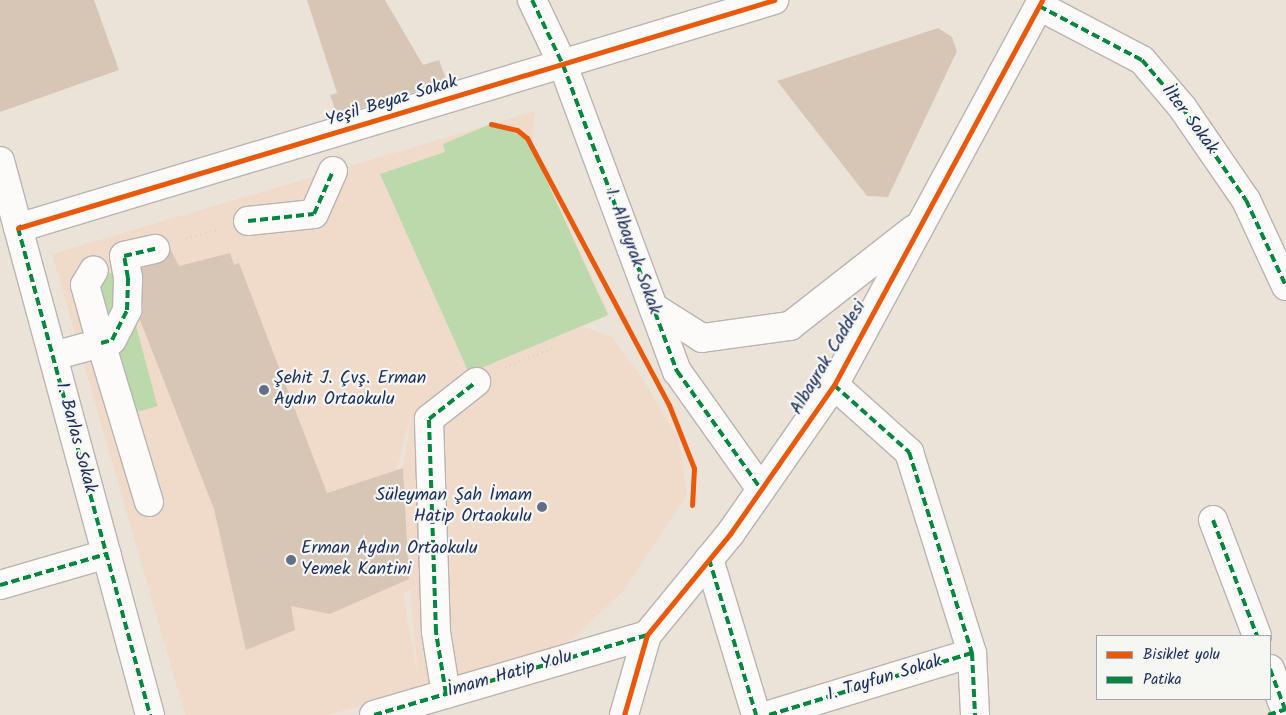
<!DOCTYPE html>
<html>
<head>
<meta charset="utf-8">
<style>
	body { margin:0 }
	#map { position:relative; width:1286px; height:715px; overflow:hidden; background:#ece3d8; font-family:Kalam,sans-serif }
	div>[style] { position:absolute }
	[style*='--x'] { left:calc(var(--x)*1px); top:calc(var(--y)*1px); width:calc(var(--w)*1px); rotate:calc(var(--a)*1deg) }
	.built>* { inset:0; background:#f0dbca }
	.green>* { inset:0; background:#bbd9ab; transform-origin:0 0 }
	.building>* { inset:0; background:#d7c6b6 }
	.path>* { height:3px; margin-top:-1.5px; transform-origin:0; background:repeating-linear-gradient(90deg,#d5d4d4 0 1px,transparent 0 5px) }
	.roads { filter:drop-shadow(1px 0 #b8b4b2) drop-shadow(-1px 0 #b8b4b2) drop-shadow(0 1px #b8b4b2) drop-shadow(0 -1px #b8b4b2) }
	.minor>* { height:28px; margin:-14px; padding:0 14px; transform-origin:14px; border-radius:14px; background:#fcfbf9 }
	.quiet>* { height:4px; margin-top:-2px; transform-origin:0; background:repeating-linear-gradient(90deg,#00873e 0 8px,transparent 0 12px) }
	.cycleway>* { height:5px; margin:-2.5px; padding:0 2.5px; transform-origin:2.5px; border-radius:2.5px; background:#e8590c }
	.dots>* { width:14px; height:14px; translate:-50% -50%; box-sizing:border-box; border:2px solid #f6f6f2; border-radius:50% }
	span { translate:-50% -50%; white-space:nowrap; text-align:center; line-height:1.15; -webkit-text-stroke:4.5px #f6f6f2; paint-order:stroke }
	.street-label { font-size:18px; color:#1b2f5e }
	.poi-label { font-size:18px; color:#1b2f5e }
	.left { translate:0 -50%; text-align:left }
	.right { translate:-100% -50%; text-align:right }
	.legend { position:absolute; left:1096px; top:635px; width:175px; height:65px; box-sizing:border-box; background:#f6f6f2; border:1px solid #9ea6b7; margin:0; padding:6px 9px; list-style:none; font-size:15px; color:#1b2f5e }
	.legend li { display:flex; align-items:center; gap:10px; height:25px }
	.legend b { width:25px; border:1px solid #9ea6b7 }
</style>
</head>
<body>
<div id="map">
	<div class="built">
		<i style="clip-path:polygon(evenodd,535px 111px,532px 148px,610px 315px,583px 326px,612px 337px,642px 378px,679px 439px,687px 495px,625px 589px,566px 645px,329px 715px,185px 715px,52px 254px,535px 111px,412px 412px,403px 468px,409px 585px,389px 498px,412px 412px,535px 111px,409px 590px,410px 590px,418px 678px,403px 594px,409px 590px)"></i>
	</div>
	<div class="green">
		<i style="clip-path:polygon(491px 124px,527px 138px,608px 315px,469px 373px,380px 174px,445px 152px,443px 144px)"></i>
		<i style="left:121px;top:270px;width:141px;height:49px;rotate:75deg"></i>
	</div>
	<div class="building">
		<i style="clip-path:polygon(0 0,94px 0,119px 70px,0 112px)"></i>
		<i style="clip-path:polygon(307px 0,385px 0,423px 65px,439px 60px,447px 82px,337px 115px,330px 95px,337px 93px)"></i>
		<i style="clip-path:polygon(938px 28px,952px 37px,957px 51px,888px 197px,867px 196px,777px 81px)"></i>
		<i style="clip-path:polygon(170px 248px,179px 266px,230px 253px,234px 265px,239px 263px,327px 493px,403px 468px,409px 579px,330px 614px,291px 606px,295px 630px,246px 650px,214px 509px,140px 320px,143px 310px,142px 268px,165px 261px)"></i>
	</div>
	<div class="path">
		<i style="--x:186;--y:238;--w:31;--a:-15"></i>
		<i style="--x:505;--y:367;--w:51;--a:-22"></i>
	</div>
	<div class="roads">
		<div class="minor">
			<i style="--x:532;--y:0;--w:72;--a:64.5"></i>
			<i style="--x:563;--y:65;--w:327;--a:69.6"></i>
			<i style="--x:677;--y:371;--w:145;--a:54.6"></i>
			<i style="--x:1039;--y:6;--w:116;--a:27.7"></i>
			<i style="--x:1142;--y:60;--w:62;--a:49.6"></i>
			<i style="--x:1182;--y:107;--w:113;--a:55.5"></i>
			<i style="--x:1246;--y:200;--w:95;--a:65.1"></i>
			<i style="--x:0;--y:161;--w:574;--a:74.85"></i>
			<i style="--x:248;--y:221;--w:66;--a:-6.1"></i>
			<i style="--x:314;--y:214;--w:47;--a:-66.2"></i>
			<i style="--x:18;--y:228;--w:790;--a:-16.78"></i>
			<i style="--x:653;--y:307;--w:58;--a:32.3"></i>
			<i style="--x:702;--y:338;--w:89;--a:-7.8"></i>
			<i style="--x:790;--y:326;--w:157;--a:-38"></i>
			<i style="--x:53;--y:356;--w:50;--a:-15.2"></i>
			<i style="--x:101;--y:343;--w:60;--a:-105.4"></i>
			<i style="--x:85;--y:285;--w:17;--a:-59"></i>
			<i style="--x:834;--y:385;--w:101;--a:41.8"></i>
			<i style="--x:909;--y:452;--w:211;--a:72.6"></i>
			<i style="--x:972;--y:653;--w:62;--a:87.2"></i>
			<i style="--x:149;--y:502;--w:166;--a:-106.8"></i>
			<i style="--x:101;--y:343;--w:11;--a:-15"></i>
			<i style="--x:112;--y:340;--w:34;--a:-63"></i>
			<i style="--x:127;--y:310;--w:32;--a:-88"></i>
			<i style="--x:128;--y:278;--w:22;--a:-100"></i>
			<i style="--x:124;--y:256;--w:32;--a:-13"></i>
			<i style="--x:1213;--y:520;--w:124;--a:69.2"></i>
			<i style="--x:709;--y:559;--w:163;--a:73.2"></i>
			<i style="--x:0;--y:585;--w:111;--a:-16.2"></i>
			<i style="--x:1270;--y:669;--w:46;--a:69.6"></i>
			<i style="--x:446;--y:694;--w:63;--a:-99.2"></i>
			<i style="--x:436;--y:632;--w:213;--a:-91.9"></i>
			<i style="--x:429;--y:419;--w:60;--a:-38.2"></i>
			<i style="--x:374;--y:715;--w:284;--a:-16.3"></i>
			<i style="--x:624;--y:715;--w:83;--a:-74"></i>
			<i style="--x:647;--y:635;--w:131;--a:-50.6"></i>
			<i style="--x:730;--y:534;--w:182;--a:-55.1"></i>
			<i style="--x:834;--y:385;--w:438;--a:-61.6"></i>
			<i style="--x:769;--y:715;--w:212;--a:-17"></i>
		</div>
	</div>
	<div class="quiet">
		<i style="--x:532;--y:0;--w:72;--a:64.5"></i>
		<i style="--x:563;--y:65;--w:327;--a:69.6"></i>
		<i style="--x:677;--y:371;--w:145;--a:54.6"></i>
		<i style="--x:1039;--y:6;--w:116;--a:27.7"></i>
		<i style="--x:1142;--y:60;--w:62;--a:49.6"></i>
		<i style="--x:1182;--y:107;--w:113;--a:55.5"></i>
		<i style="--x:1246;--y:200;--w:95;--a:65.1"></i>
		<i style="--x:248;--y:221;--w:66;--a:-6.1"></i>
		<i style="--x:314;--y:214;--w:47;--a:-66.2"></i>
		<i style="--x:22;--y:226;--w:4;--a:153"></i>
		<i style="--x:18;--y:228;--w:505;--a:74.83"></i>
		<i style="--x:101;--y:343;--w:11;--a:-15"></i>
		<i style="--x:112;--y:340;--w:34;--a:-63"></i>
		<i style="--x:127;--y:310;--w:32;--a:-88"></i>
		<i style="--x:128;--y:278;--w:22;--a:-100"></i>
		<i style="--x:124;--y:256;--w:32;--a:-13"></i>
		<i style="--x:834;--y:385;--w:101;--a:41.8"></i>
		<i style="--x:909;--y:452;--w:211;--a:72.6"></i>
		<i style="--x:972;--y:653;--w:62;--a:87.2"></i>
		<i style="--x:1213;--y:520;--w:124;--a:69.2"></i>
		<i style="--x:709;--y:559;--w:163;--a:73.2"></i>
		<i style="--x:0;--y:585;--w:111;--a:-16.2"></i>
		<i style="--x:1270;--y:669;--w:46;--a:69.6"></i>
		<i style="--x:446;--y:694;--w:63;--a:-99.2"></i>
		<i style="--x:436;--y:632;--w:213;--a:-91.9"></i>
		<i style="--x:429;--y:419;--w:60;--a:-38.2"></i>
		<i style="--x:374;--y:715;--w:284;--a:-16.3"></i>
		<i style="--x:769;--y:715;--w:212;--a:-17"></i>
		<i style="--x:1268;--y:715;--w:19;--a:-18"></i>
	</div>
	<div class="cycleway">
		<i style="--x:491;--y:124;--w:27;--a:13"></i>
		<i style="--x:517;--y:130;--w:13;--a:39"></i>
		<i style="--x:527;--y:138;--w:302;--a:62"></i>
		<i style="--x:669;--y:405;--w:68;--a:68.4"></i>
		<i style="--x:694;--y:468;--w:37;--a:93"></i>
		<i style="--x:18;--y:228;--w:790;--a:-16.78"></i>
		<i style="--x:624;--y:715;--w:83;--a:-74"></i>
		<i style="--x:647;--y:635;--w:131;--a:-50.6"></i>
		<i style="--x:730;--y:534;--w:182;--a:-55.1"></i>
		<i style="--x:834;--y:385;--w:438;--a:-61.6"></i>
	</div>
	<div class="dots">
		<i style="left:264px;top:390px;background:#646e89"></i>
		<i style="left:542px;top:507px;background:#646e89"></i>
		<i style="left:291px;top:560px;background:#646e89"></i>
	</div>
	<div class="street-label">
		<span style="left:392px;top:102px;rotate:-17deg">Yeşil Beyaz Sokak</span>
		<span style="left:1189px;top:120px;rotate:53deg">İlter Sokak</span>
		<span style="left:632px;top:252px;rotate:70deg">1. Albayrak Sokak</span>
		<span style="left:829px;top:358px;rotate:-59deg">Albayrak Caddesi</span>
		<span style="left:75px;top:438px;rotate:75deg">1. Barlas Sokak</span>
		<span style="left:510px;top:675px;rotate:-16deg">İmam Hatip Yolu</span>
		<span style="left:885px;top:679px;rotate:-17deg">1. Tayfun Sokak</span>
	</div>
	<div class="poi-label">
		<span class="left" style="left:274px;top:390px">Şehit J. Çvş. Erman<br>Aydın Ortaokulu</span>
		<span class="right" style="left:532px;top:507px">Süleyman Şah İmam<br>Hatip Ortaokulu</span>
		<span class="left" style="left:301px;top:560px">Erman Aydın Ortaokulu<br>Yemek Kantini</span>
	</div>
	<ul class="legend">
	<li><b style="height:6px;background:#e8590c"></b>Bisiklet yolu</li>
	<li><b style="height:6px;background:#00873e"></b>Patika</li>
	</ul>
</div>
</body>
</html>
